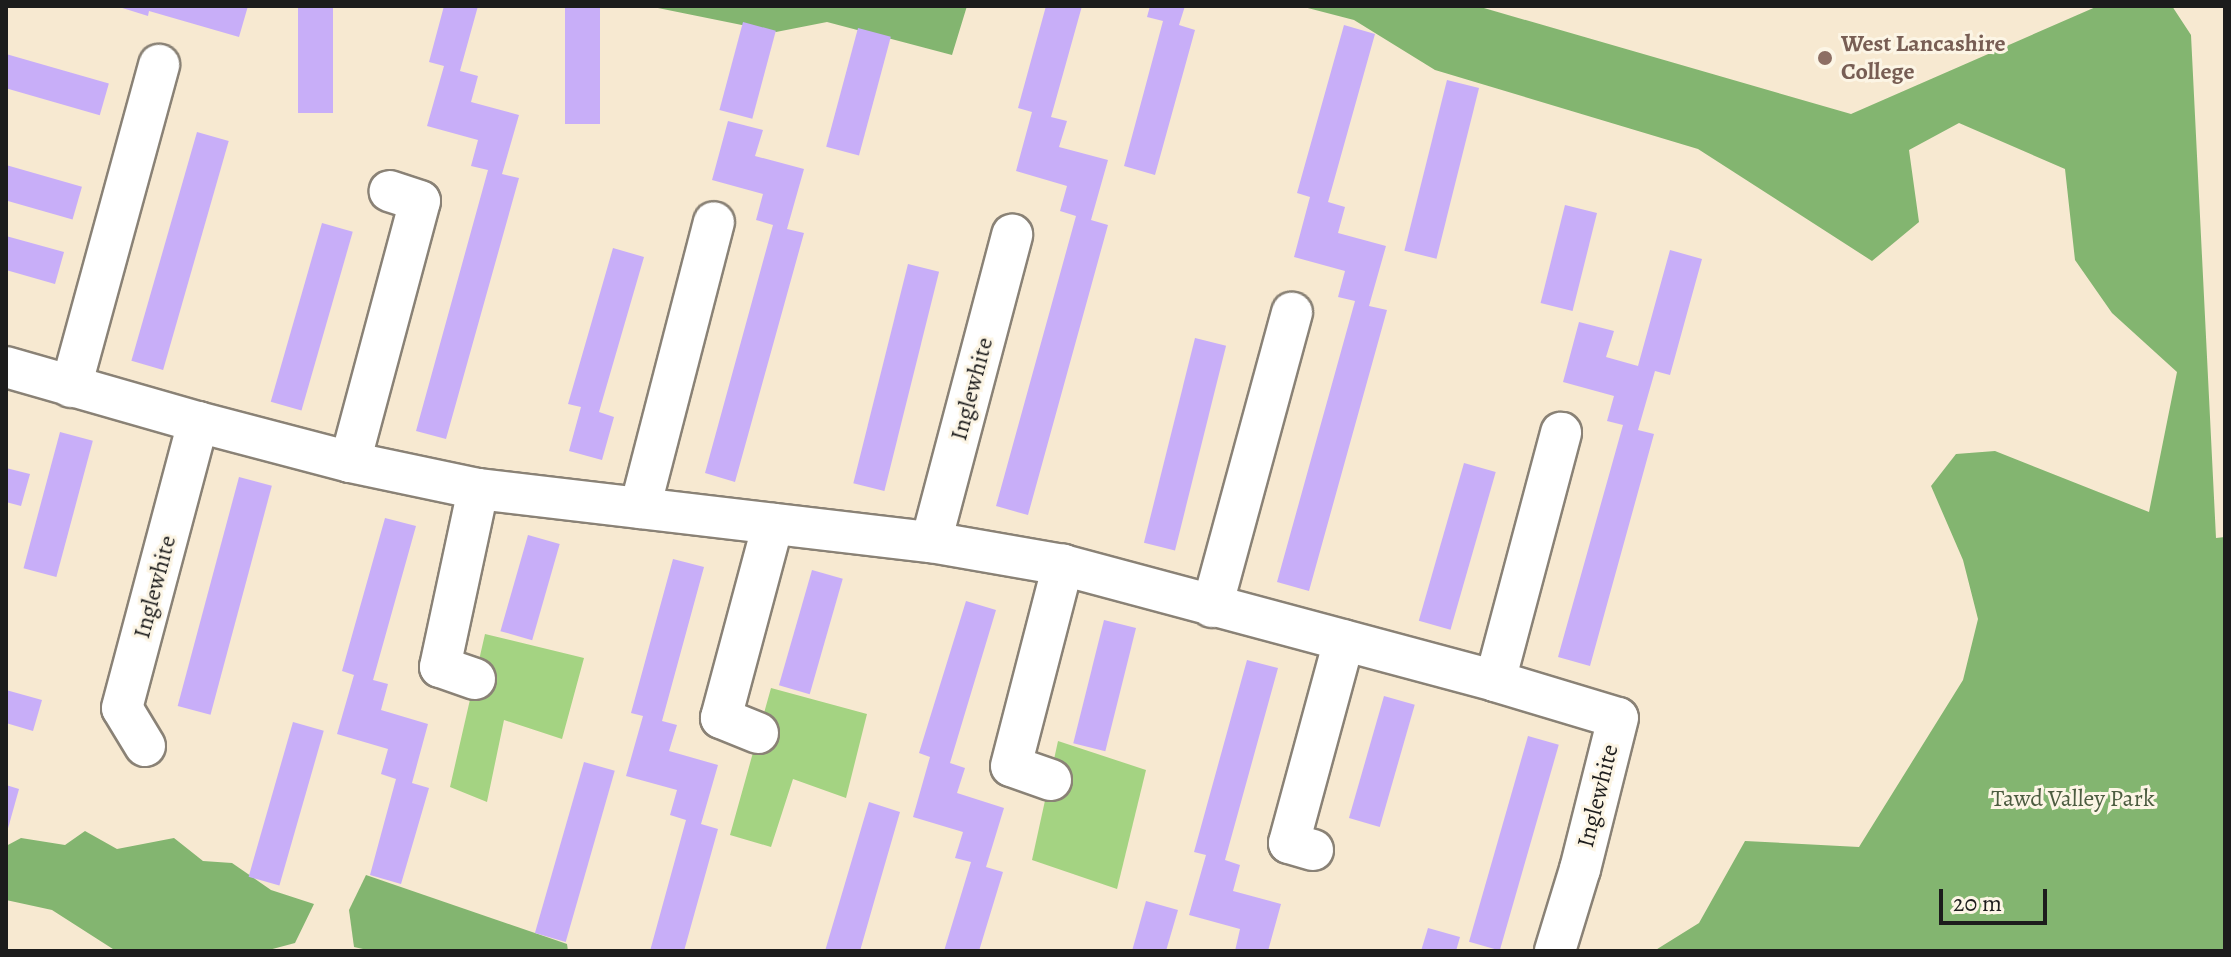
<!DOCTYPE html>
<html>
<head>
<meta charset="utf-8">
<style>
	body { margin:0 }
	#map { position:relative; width:2231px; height:957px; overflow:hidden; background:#f7e9d1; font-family:Alegreya,serif }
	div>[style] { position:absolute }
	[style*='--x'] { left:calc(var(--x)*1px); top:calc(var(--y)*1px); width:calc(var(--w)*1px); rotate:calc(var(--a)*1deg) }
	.green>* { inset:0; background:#a4d382 }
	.forest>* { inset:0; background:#83b570 }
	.building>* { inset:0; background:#c8aef8; transform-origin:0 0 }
	.roads { filter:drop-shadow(2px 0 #8a8276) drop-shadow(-2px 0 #8a8276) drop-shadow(0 2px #8a8276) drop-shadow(0 -2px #8a8276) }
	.street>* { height:40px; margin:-20px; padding:0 20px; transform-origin:20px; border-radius:20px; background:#fff }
	.dots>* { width:22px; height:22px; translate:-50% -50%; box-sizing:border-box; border:4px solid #fcf5e5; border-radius:50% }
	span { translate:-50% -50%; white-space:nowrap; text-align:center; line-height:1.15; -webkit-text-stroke:6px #fcf5e5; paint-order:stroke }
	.education-label { font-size:24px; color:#785e54; font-weight:700 }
	.left { translate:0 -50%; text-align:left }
	.street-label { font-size:24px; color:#1c1c1c }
	.park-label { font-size:24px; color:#4c5c40 }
	.frame { position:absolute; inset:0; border:8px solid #1c1c1c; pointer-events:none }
	.scale { position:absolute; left:1939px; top:889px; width:108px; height:36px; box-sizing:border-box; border:4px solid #1c1c1c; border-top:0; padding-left:10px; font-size:24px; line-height:28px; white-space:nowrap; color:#1c1c1c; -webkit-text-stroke:6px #fcf5e5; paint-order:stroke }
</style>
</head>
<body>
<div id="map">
	<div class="green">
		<i style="clip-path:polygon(485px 634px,584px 658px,562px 739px,504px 720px,487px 802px,450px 787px)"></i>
		<i style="clip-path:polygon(771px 688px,867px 714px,846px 798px,793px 779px,771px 847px,730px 835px)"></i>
		<i style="clip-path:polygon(1058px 741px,1146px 770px,1117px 889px,1032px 860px)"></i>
	</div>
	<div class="forest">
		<i style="clip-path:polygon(648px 6px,967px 6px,952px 55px,827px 22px,776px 32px)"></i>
		<i style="clip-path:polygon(1300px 6px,1477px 6px,1851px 114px,2098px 6px,2172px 6px,2191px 35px,2216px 538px,2225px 537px,2225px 951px,1654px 951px,1699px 923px,1745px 841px,1859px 847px,1963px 680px,1978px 619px,1963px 560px,1931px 486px,1956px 454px,1995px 451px,2149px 512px,2177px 372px,2112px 313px,2075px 260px,2065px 169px,1959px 123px,1909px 150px,1919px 222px,1872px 261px,1698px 149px,1435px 70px,1354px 20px)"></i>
		<i style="clip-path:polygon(85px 831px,117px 849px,174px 838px,203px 861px,232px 863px,271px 890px,314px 904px,295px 943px,265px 951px,116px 951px,52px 910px,6px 900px,6px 846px,21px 838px,65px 845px)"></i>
		<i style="clip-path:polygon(366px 875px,567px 944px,568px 951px,372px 951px,354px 947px,349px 910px)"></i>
	</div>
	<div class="building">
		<i style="clip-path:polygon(116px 6px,248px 6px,239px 37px,149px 11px,148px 16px)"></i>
		<i style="left:298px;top:6px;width:35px;height:107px"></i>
		<i style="clip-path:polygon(444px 6px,478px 6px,460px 71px,478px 76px,471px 102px,519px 115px,502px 174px,519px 178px,446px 439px,416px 431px,488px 170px,471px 166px,478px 140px,427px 126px,444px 66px,429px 62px)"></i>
		<i style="left:565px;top:6px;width:35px;height:118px"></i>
		<i style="clip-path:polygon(1046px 6px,1082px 6px,1051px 117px,1067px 121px,1059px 147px,1108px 160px,1091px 220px,1108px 225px,1028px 515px,996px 506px,1076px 216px,1060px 211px,1067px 186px,1016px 171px,1032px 112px,1018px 108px)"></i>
		<i style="clip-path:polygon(1150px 6px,1185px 6px,1179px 25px,1195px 30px,1155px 175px,1124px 166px,1163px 21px,1147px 17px)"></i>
		<i style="left:743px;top:22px;width:34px;height:91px;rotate:15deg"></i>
		<i style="clip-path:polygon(1344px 25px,1375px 34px,1328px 202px,1345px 207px,1338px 233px,1386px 246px,1369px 306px,1387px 310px,1309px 591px,1277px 582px,1355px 301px,1338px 297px,1345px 271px,1294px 257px,1310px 197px,1297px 193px)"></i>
		<i style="left:858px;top:28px;width:34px;height:123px;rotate:15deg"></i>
		<i style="left:6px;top:54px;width:107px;height:33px;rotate:16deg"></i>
		<i style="left:1447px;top:80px;width:33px;height:176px;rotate:14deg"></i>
		<i style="clip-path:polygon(728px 121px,763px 130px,755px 156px,804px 169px,787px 229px,804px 233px,735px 482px,705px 473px,773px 225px,756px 220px,763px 194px,712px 180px)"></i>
		<i style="left:197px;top:132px;width:33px;height:238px;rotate:16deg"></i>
		<i style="left:6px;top:165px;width:79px;height:34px;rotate:16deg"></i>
		<i style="left:1565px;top:205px;width:33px;height:101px;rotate:14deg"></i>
		<i style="left:322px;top:223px;width:32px;height:186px;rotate:16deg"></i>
		<i style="clip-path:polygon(6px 236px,64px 252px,55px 284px,6px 270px)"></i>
		<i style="clip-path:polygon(613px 248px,644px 257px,599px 412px,614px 417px,602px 460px,569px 451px,581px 407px,568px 404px)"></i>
		<i style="clip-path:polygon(1670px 250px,1702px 259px,1670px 375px,1655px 371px,1638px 430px,1654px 434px,1590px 666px,1558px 657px,1623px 425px,1607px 421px,1614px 396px,1563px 382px,1579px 322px,1614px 331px,1606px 357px,1638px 366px)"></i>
		<i style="left:908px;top:264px;width:32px;height:226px;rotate:14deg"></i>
		<i style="left:1195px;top:338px;width:32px;height:211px;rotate:14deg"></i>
		<i style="left:60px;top:432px;width:34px;height:141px;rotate:15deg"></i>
		<i style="left:1464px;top:463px;width:33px;height:164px;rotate:16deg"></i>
		<i style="clip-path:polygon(6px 468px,30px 474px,21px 506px,6px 502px)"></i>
		<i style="left:239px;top:477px;width:34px;height:237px;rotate:15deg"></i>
		<i style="clip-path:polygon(385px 518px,416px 526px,373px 680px,388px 684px,381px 710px,428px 724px,412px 783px,429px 788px,401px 884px,370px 875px,396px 779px,381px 774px,388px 749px,337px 734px,354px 675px,342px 671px)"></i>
		<i style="left:528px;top:535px;width:33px;height:100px;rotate:16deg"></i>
		<i style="clip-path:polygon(673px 559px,704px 567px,662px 721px,677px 725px,669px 751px,718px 765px,701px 824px,718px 829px,684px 951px,650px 951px,686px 820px,670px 815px,677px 790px,626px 776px,643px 716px,631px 713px)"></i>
		<i style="left:812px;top:570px;width:32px;height:120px;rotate:16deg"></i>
		<i style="clip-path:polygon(966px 601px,996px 610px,950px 763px,965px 768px,957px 793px,1004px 808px,986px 867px,1003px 872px,979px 951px,944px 951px,971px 862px,955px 858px,963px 832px,913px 817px,930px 757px,919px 753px)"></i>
		<i style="left:1104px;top:620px;width:33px;height:127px;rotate:14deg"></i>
		<i style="clip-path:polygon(1247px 660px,1278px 668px,1225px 860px,1240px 865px,1233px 891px,1281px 904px,1268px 951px,1235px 951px,1240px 929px,1189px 915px,1206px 855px,1194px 852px)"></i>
		<i style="clip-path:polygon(6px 690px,42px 700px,33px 731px,6px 723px)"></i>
		<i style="left:1384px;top:696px;width:32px;height:127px;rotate:16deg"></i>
		<i style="left:293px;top:722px;width:32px;height:161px;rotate:16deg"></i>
		<i style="left:1528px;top:736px;width:32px;height:214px;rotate:16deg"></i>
		<i style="left:584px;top:762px;width:32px;height:178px;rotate:16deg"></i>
		<i style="clip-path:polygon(6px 785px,19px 789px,7px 832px,6px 832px)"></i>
		<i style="clip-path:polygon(869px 802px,900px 812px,876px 895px,860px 951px,825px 951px)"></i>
		<i style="clip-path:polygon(1146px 901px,1178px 910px,1166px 951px,1132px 951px)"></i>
		<i style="clip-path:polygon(1428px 928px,1460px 937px,1456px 951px,1421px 951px)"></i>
	</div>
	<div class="roads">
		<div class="street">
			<i style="--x:6;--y:367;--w:200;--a:16"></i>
			<i style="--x:198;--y:422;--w:157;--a:14.7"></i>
			<i style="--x:350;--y:462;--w:131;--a:11.9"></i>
			<i style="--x:478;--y:489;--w:456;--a:6.7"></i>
			<i style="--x:931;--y:542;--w:134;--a:9.9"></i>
			<i style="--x:1063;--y:565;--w:447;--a:15"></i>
			<i style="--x:1495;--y:681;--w:128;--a:16.7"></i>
			<i style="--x:1618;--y:718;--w:156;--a:104.1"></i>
			<i style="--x:1580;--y:869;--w:86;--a:107"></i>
			<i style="--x:71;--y:387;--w:334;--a:-74.7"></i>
			<i style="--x:350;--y:462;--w:270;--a:-75"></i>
			<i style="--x:420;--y:201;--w:32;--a:-162"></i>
			<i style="--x:640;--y:508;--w:295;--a:-75.5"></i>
			<i style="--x:931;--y:542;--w:318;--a:-75.2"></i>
			<i style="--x:1212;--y:607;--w:305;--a:-74.8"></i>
			<i style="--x:475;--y:679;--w:37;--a:-161"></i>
			<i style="--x:440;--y:667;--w:182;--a:-77.9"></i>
			<i style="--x:1495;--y:681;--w:257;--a:-75.1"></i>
			<i style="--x:758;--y:733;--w:40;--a:-158"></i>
			<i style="--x:721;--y:718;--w:201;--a:-75"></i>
			<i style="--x:145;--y:746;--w:44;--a:-121.2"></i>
			<i style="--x:122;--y:708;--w:296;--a:-75.1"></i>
			<i style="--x:1051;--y:780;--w:42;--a:-160.7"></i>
			<i style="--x:1011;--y:766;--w:208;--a:-75.5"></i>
			<i style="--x:1313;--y:850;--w:25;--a:-164"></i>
			<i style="--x:1289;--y:843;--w:210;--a:-74.8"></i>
		</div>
	</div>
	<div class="dots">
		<i style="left:1825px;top:58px;background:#8d6e63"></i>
	</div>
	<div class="education-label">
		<span class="left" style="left:1841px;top:58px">West Lancashire<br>College</span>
	</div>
	<div class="street-label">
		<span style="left:972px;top:389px;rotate:-75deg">Inglewhite</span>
		<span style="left:155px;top:587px;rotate:-75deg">Inglewhite</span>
		<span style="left:1598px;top:796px;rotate:-76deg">Inglewhite</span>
	</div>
	<div class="park-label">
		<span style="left:2073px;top:799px">Tawd Valley Park</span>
	</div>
	<div class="frame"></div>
	<div class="scale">20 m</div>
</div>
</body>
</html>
